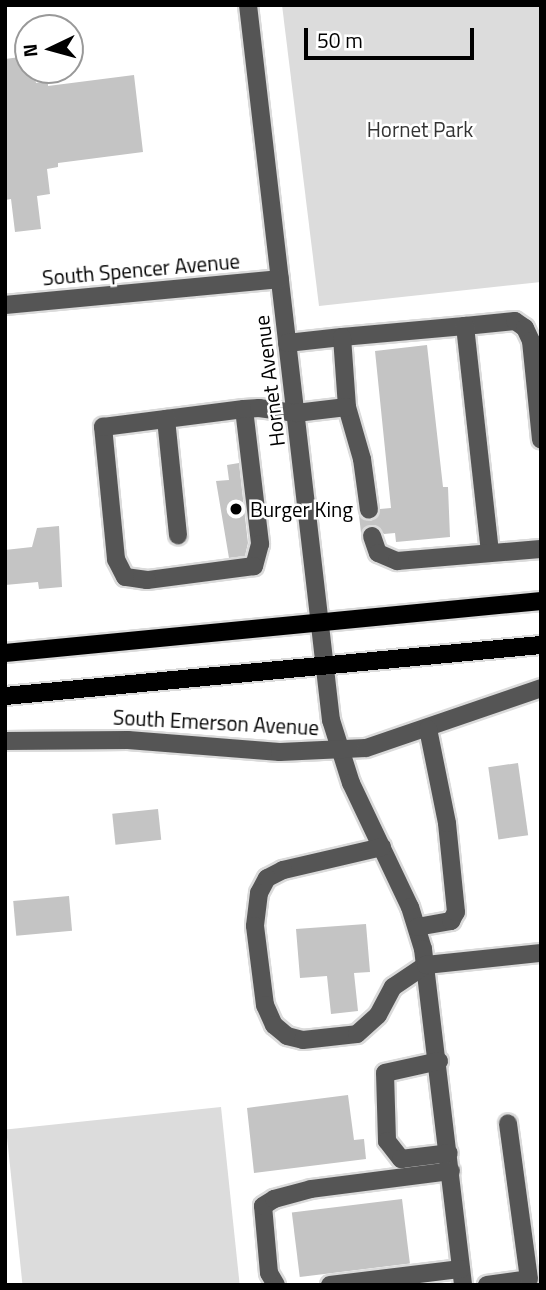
<!DOCTYPE html>
<html>
<head>
<meta charset="utf-8">
<style>
	body { margin:0 }
	#map { position:relative; width:546px; height:1290px; overflow:hidden; background:#fff; font-family:"Titillium Web",sans-serif }
	div>[style] { position:absolute }
	[style*='--x'] { left:calc(var(--x)*1px); top:calc(var(--y)*1px); width:calc(var(--w)*1px); rotate:calc(var(--a)*1deg) }
	.green>* { inset:0; background:#dcdcdc; transform-origin:0 0 }
	.building>* { inset:0; background:#c4c4c4; transform-origin:0 0 }
	.roads { filter:drop-shadow(2px 0 #dbdbdb) drop-shadow(-2px 0 #dbdbdb) drop-shadow(0 2px #dbdbdb) drop-shadow(0 -2px #dbdbdb) }
	.minor>* { height:18px; margin:-9px; padding:0 9px; transform-origin:9px; border-radius:9px; background:#555 }
	.major>* { height:18px; margin:-9px; padding:0 9px; transform-origin:9px; border-radius:9px; background:#000 }
	.dots>* { width:19px; height:19px; translate:-50% -50%; box-sizing:border-box; border:4px solid #fff; border-radius:50% }
	span { translate:-50% -50%; white-space:nowrap; text-align:center; line-height:1.15; -webkit-text-stroke:5px #fff; paint-order:stroke }
	.park-label { font-size:21px; color:#333 }
	.street-label { font-size:21px; color:#000 }
	.poi-label { font-size:21px; color:#000 }
	.left { translate:0 -50%; text-align:left }
	.frame { position:absolute; inset:0; border:7px solid #000; pointer-events:none }
	.north { position:absolute; left:14px; top:14px; width:70px; height:70px; box-sizing:border-box; background:#fff; border:2px solid #999; border-radius:50%; rotate:265deg; font-size:19px; font-weight:700; line-height:28px; text-align:center; color:#000 }
	.north::after { content:''; display:block; margin:auto; width:24px; height:32px; background:#000; clip-path:polygon(50% 0,100% 100%,50% 72%,0 100%) }
	.scale { position:absolute; left:304px; top:28px; width:170px; height:32px; box-sizing:border-box; border:4px solid #000; border-top:0; padding-left:9px; font-size:21px; line-height:24px; white-space:nowrap; color:#000; -webkit-text-stroke:5px #fff; paint-order:stroke }
</style>
</head>
<body>
<div id="map">
	<div class="green">
		<i style="clip-path:polygon(282px 5px,541px 5px,541px 282px,319px 306px)"></i>
		<i style="left:221px;top:1107px;width:179px;height:216px;rotate:84deg"></i>
	</div>
	<div class="building">
		<i style="clip-path:polygon(28px 56px,28px 70px,34px 70px,36px 83px,48px 81px,48px 86px,134px 75px,143px 152px,58px 163px,58px 167px,47px 169px,50px 194px,37px 196px,41px 229px,15px 232px,11px 199px,5px 200px,5px 59px)"></i>
		<i style="clip-path:polygon(427px 345px,443px 487px,448px 487px,450px 537px,396px 542px,395px 533px,384px 534px,375px 525px,361px 533px,359px 515px,371px 521px,380px 509px,391px 508px,375px 351px)"></i>
		<i style="clip-path:polygon(239px 463px,248px 543px,245px 556px,229px 558px,216px 481px,229px 480px,227px 465px)"></i>
		<i style="clip-path:polygon(59px 526px,62px 587px,39px 589px,38px 582px,5px 585px,5px 550px,32px 547px,37px 528px)"></i>
		<i style="left:518px;top:763px;width:73px;height:30px;rotate:82deg"></i>
		<i style="left:158px;top:809px;width:31px;height:46px;rotate:84deg"></i>
		<i style="left:69px;top:896px;width:35px;height:56px;rotate:85deg"></i>
		<i style="clip-path:polygon(366px 924px,370px 972px,354px 973px,358px 1011px,331px 1014px,327px 976px,300px 978px,296px 929px)"></i>
		<i style="clip-path:polygon(348px 1095px,354px 1140px,364px 1139px,366px 1159px,254px 1173px,247px 1108px)"></i>
		<i style="left:402px;top:1199px;width:65px;height:111px;rotate:83deg"></i>
	</div>
	<div class="roads">
		<div class="minor">
			<i style="--x:248;--y:5;--w:720;--a:83.38"></i>
			<i style="--x:331;--y:720;--w:66;--a:72.4"></i>
			<i style="--x:351;--y:783;--w:137;--a:64.6"></i>
			<i style="--x:410;--y:907;--w:44;--a:72.8"></i>
			<i style="--x:423;--y:949;--w:338;--a:83.2"></i>
			<i style="--x:5;--y:305;--w:276;--a:-5.4"></i>
			<i style="--x:465;--y:326;--w:50;--a:-5.7"></i>
			<i style="--x:515;--y:321;--w:12;--a:35"></i>
			<i style="--x:525;--y:328;--w:14;--a:65"></i>
			<i style="--x:531;--y:341;--w:99;--a:84.2"></i>
			<i style="--x:342;--y:337;--w:123;--a:-5.1"></i>
			<i style="--x:465;--y:326;--w:227;--a:83.7"></i>
			<i style="--x:287;--y:343;--w:55;--a:-6.2"></i>
			<i style="--x:342;--y:337;--w:70;--a:85.9"></i>
			<i style="--x:347;--y:407;--w:54;--a:73.9"></i>
			<i style="--x:362;--y:459;--w:51;--a:82.2"></i>
			<i style="--x:244;--y:409;--w:136;--a:83.2"></i>
			<i style="--x:260;--y:544;--w:23;--a:105"></i>
			<i style="--x:254;--y:566;--w:108;--a:172.5"></i>
			<i style="--x:147;--y:580;--w:22;--a:-172"></i>
			<i style="--x:125;--y:577;--w:20;--a:-117"></i>
			<i style="--x:116;--y:559;--w:133;--a:-95.6"></i>
			<i style="--x:103;--y:427;--w:142;--a:-7.3"></i>
			<i style="--x:244;--y:409;--w:15;--a:-4"></i>
			<i style="--x:259;--y:408;--w:37;--a:8"></i>
			<i style="--x:296;--y:413;--w:51;--a:-6.7"></i>
			<i style="--x:166;--y:419;--w:117;--a:84.1"></i>
			<i style="--x:372;--y:536;--w:18;--a:71"></i>
			<i style="--x:378;--y:553;--w:21;--a:23"></i>
			<i style="--x:397;--y:561;--w:144;--a:-4.8"></i>
			<i style="--x:5;--y:741;--w:123;--a:-0.5"></i>
			<i style="--x:128;--y:740;--w:152;--a:4.5"></i>
			<i style="--x:280;--y:752;--w:86;--a:-2.7"></i>
			<i style="--x:366;--y:748;--w:185;--a:-18.9"></i>
			<i style="--x:382;--y:847;--w:102;--a:166.9"></i>
			<i style="--x:283;--y:870;--w:18;--a:153"></i>
			<i style="--x:267;--y:878;--w:17;--a:118"></i>
			<i style="--x:259;--y:893;--w:33;--a:97"></i>
			<i style="--x:255;--y:926;--w:80;--a:82.8"></i>
			<i style="--x:265;--y:1005;--w:22;--a:66"></i>
			<i style="--x:274;--y:1025;--w:17;--a:40"></i>
			<i style="--x:287;--y:1036;--w:16;--a:14"></i>
			<i style="--x:303;--y:1040;--w:54;--a:-6.3"></i>
			<i style="--x:357;--y:1034;--w:28;--a:-42"></i>
			<i style="--x:378;--y:1015;--w:32;--a:-62"></i>
			<i style="--x:393;--y:987;--w:40;--a:-34"></i>
			<i style="--x:426;--y:965;--w:116;--a:-6"></i>
			<i style="--x:417;--y:927;--w:35;--a:-10"></i>
			<i style="--x:451;--y:921;--w:10;--a:-61"></i>
			<i style="--x:456;--y:912;--w:89;--a:-95.8"></i>
			<i style="--x:447;--y:823;--w:96;--a:-101.4"></i>
			<i style="--x:439;--y:1061;--w:55;--a:167.5"></i>
			<i style="--x:385;--y:1073;--w:68;--a:88.3"></i>
			<i style="--x:387;--y:1141;--w:23;--a:52"></i>
			<i style="--x:401;--y:1159;--w:48;--a:-7.1"></i>
			<i style="--x:276;--y:1285;--w:14;--a:-120"></i>
			<i style="--x:269;--y:1273;--w:67;--a:-95.1"></i>
			<i style="--x:263;--y:1206;--w:13;--a:-32"></i>
			<i style="--x:274;--y:1199;--w:38;--a:-15"></i>
			<i style="--x:311;--y:1189;--w:141;--a:-7.3"></i>
			<i style="--x:330;--y:1285;--w:132;--a:-7"></i>
			<i style="--x:487;--y:1285;--w:42;--a:-8.1"></i>
			<i style="--x:529;--y:1279;--w:157;--a:-97.7"></i>
		</div>
		<div class="major">
			<i style="--x:5;--y:653;--w:539;--a:-5.54"></i>
			<i style="--x:5;--y:696;--w:538;--a:-5.44"></i>
		</div>
	</div>
	<div class="dots">
		<i style="left:236px;top:509px;background:#000"></i>
	</div>
	<div class="park-label">
		<span style="left:420px;top:129px">Hornet Park</span>
	</div>
	<div class="street-label">
		<span style="left:141px;top:269px;rotate:-5deg">South Spencer Avenue</span>
		<span style="left:269px;top:381px;rotate:-97deg">Hornet Avenue</span>
		<span style="left:216px;top:722px;rotate:3deg">South Emerson Avenue</span>
	</div>
	<div class="poi-label">
		<span class="left" style="left:250px;top:509px">Burger King</span>
	</div>
	<div class="frame"></div>
	<div class="north">N</div>
	<div class="scale">50 m</div>
</div>
</body>
</html>
